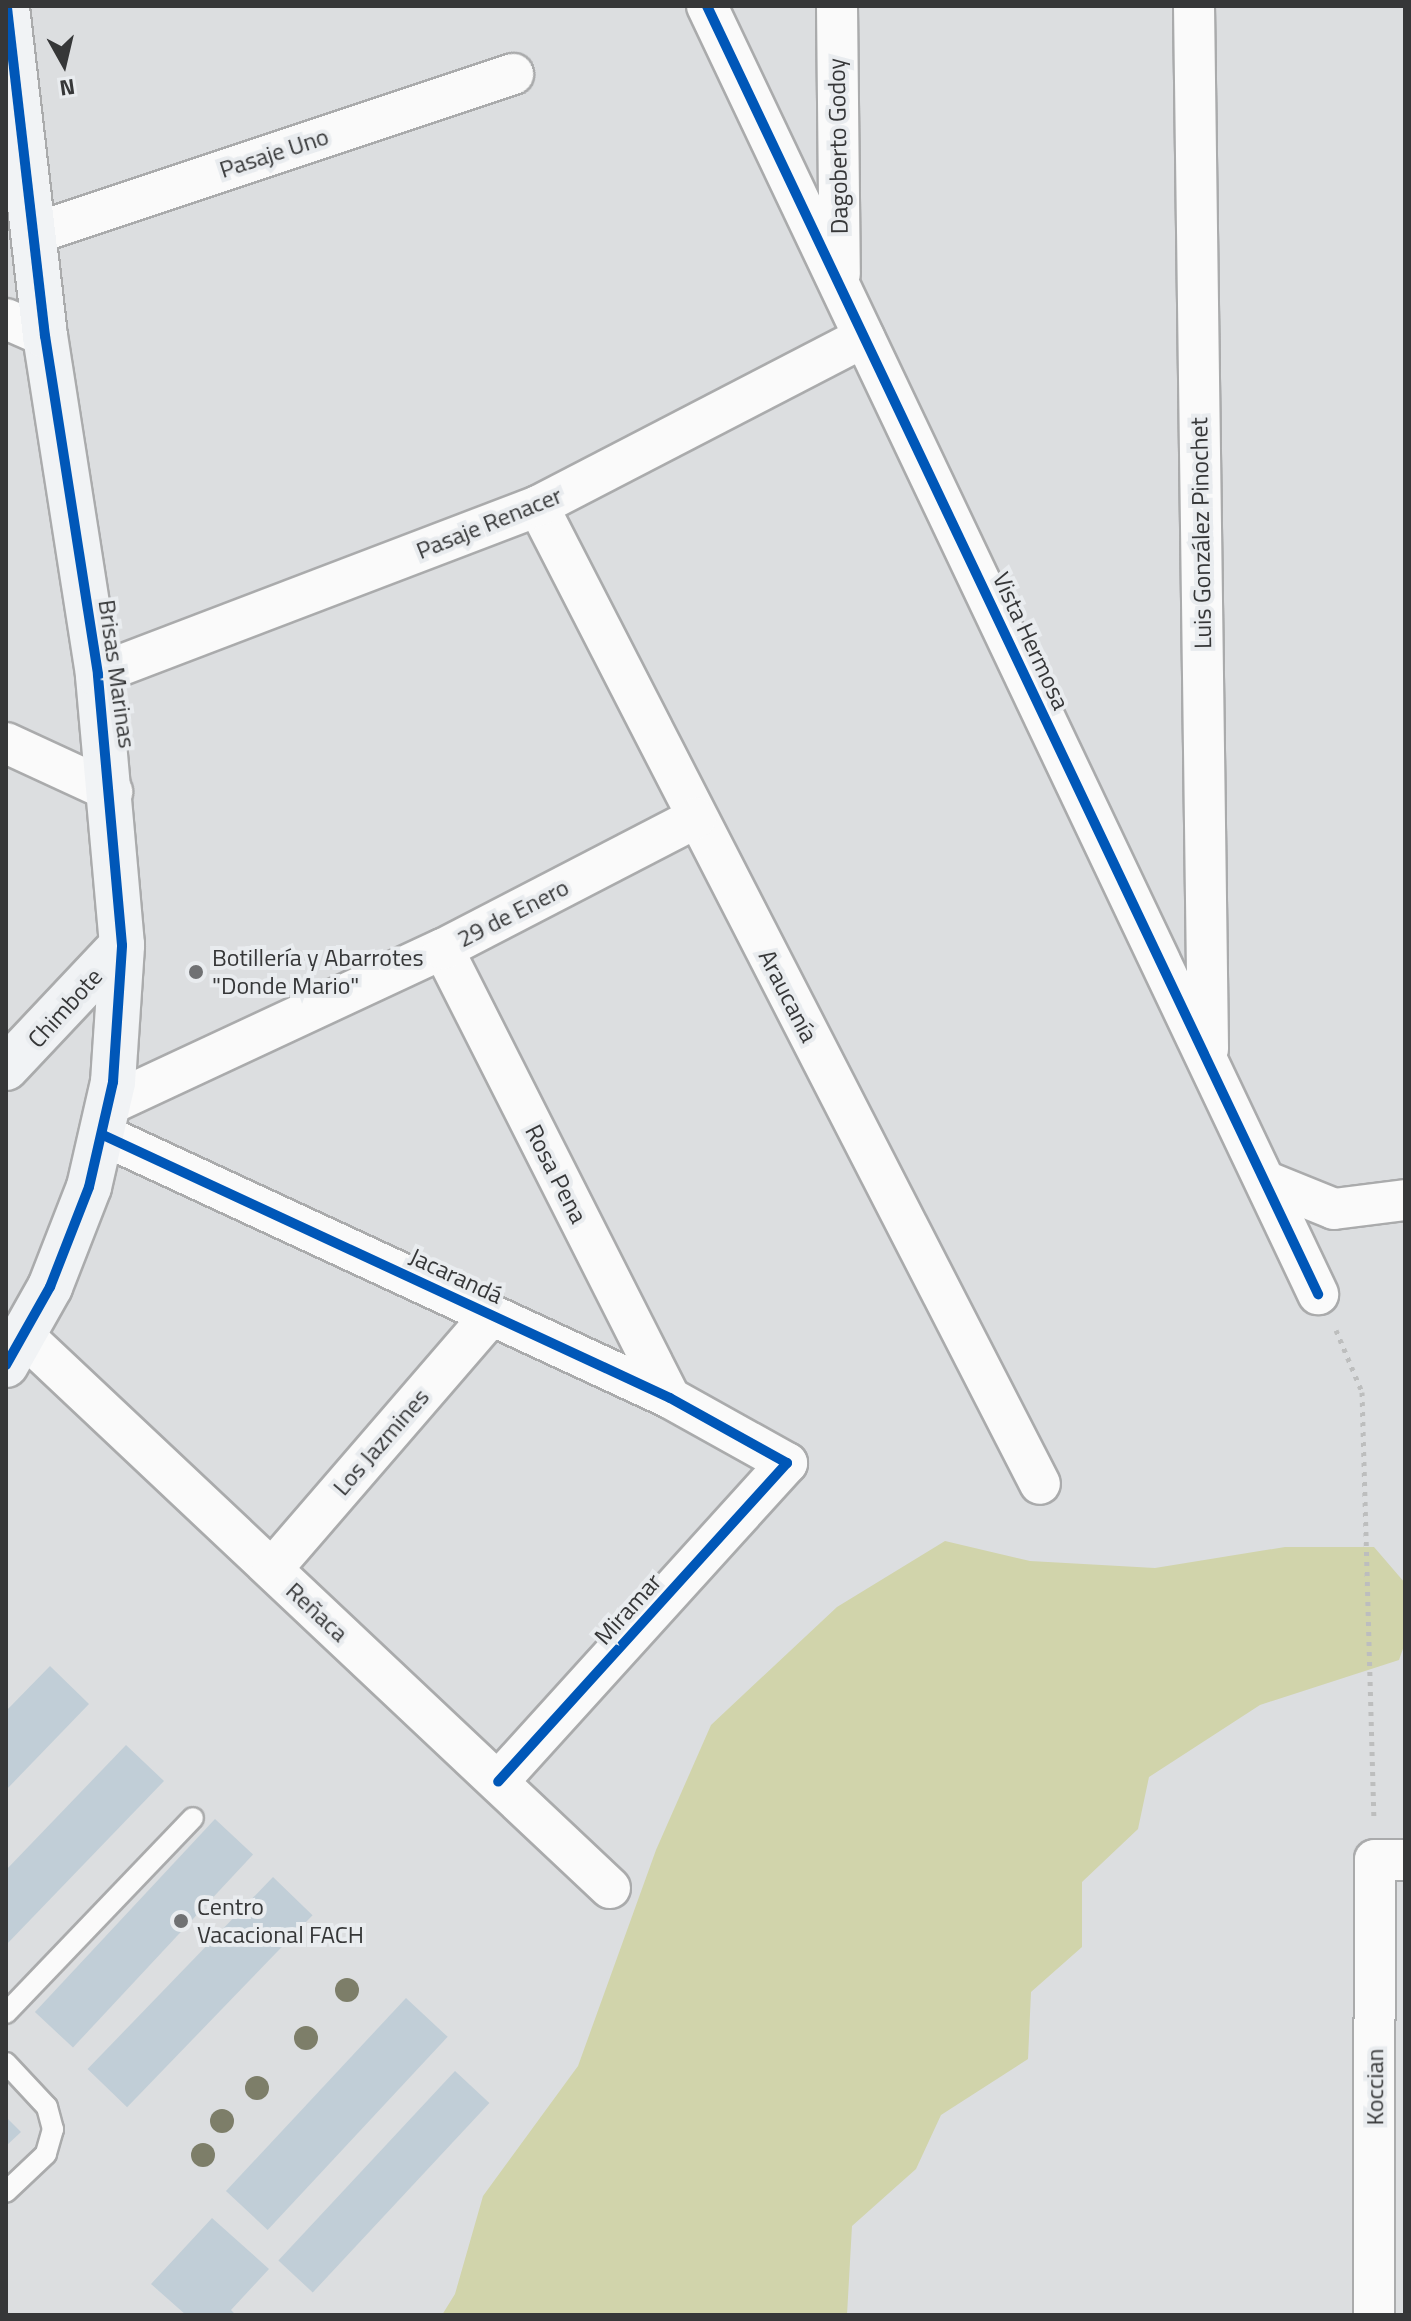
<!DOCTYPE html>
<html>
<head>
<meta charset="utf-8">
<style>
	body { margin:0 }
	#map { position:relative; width:1411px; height:2321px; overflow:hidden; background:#dcdee0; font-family:"Titillium Web",sans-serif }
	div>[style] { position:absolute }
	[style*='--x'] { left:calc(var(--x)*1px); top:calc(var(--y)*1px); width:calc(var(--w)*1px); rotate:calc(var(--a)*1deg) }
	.green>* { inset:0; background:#d1d4ab }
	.building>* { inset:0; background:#c1ced7; transform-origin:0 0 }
	.path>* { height:5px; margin-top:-2.5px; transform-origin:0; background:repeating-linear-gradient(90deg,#bdbebe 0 4px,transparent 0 10px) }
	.roads { filter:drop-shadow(2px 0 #aaabac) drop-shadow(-2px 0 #aaabac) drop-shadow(0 2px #aaabac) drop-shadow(0 -2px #aaabac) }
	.lane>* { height:20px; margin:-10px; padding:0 10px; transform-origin:10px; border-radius:10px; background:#fafafa }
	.street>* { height:40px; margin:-20px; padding:0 20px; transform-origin:20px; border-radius:20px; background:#fafafa }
	.secondary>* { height:44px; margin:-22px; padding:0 22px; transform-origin:22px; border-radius:22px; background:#f1f3f5 }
	.cycleway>* { height:10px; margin:-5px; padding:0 5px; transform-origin:5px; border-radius:5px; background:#0057b8 }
	.trees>* { width:24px; height:24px; margin:-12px; border-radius:50%; background:#7d7e69 }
	.dots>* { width:22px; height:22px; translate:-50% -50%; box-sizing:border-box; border:4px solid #e9ecef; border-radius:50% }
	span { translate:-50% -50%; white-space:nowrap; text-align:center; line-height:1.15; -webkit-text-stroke:8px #e9ecef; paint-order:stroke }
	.street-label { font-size:24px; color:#363738 }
	.poi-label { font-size:24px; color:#363738 }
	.left { translate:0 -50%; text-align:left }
	.frame { position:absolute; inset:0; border:8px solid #363738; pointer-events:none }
	.north { position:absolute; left:24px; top:24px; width:80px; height:80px; -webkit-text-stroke:6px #e9ecef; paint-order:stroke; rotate:172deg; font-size:22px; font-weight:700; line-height:32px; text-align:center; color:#363738 }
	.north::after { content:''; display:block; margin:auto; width:28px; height:36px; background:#363738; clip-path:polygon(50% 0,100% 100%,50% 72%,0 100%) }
</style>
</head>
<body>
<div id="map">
	<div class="green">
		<i style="clip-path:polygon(945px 1541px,1030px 1561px,1155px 1568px,1285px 1547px,1374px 1547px,1405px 1583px,1405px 1643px,1399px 1660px,1260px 1705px,1149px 1777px,1138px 1829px,1082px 1882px,1082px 1947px,1031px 1992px,1028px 2059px,941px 2115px,916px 2169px,852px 2226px,847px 2315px,442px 2315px,455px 2294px,483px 2196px,578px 2066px,656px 1850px,711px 1725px,837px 1607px)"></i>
	</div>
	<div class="building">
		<i style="clip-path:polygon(50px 1666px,89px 1704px,6px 1790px,6px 1711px)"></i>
		<i style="clip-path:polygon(126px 1745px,164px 1781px,6px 1945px,6px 1870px)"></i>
		<i style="left:215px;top:1819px;width:52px;height:264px;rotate:43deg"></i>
		<i style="left:273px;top:1877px;width:55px;height:267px;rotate:44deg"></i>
		<i style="left:406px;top:1998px;width:57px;height:264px;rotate:43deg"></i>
		<i style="left:455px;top:2071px;width:47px;height:259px;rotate:43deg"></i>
		<i style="clip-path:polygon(6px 2117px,21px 2132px,6px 2146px)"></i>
		<i style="clip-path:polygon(212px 2218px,269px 2269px,231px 2310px,236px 2315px,186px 2315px,151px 2284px)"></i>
	</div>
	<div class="path">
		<i style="--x:1336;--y:1330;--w:67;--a:67.2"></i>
		<i style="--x:1362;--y:1392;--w:427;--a:88.4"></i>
	</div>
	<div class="roads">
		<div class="lane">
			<i style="--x:6;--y:2013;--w:270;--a:-46.2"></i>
			<i style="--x:6;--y:2063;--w:60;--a:47"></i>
			<i style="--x:47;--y:2107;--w:23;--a:75"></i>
			<i style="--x:53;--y:2129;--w:26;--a:106"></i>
			<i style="--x:46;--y:2154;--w:55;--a:136.5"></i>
		</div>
		<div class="street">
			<i style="--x:707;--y:6;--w:1426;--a:64.62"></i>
			<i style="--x:837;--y:6;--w:268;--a:89.4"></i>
			<i style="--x:1194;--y:6;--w:1043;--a:89.23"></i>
			<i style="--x:36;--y:233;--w:503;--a:-18.43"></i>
			<i style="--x:6;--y:319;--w:43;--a:23.6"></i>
			<i style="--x:538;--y:506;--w:1099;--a:62.83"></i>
			<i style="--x:98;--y:674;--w:471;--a:-20.9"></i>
			<i style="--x:538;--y:506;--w:367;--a:-27.4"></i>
			<i style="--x:6;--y:743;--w:117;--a:24.8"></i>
			<i style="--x:443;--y:949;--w:503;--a:63.18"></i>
			<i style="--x:110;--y:1104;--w:367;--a:-25"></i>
			<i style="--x:443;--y:949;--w:285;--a:-27.4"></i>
			<i style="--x:103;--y:1135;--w:625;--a:24.88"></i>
			<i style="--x:670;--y:1398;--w:134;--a:29.1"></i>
			<i style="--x:787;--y:1463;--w:430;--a:132.2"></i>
			<i style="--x:1265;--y:1181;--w:74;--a:22.1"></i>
			<i style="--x:1334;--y:1209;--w:72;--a:-7.2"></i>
			<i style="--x:24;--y:1336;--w:805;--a:43.29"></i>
			<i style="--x:272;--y:1569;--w:335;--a:-49.2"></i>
			<i style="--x:1374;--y:2315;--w:455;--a:-89.9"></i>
			<i style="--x:1375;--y:1860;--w:30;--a:0"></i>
		</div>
		<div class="secondary">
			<i style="--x:6;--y:1068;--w:169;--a:-46.7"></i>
			<i style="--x:6;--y:1365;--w:90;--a:-60.6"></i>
			<i style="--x:50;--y:1287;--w:107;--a:-68.7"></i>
			<i style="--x:89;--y:1187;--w:108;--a:-77.1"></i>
			<i style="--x:113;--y:1082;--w:137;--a:-86.2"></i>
			<i style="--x:122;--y:945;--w:272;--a:-95.1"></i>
			<i style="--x:98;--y:674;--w:342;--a:-98.9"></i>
			<i style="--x:45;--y:336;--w:332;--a:-96.6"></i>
		</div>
	</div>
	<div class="cycleway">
		<i style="--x:707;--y:6;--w:1426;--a:64.62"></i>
		<i style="--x:103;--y:1135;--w:625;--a:24.88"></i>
		<i style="--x:670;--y:1398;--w:134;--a:29.1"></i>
		<i style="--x:787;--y:1463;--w:430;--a:132.2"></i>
		<i style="--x:6;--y:1365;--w:90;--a:-60.6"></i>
		<i style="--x:50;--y:1287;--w:107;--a:-68.7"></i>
		<i style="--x:89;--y:1187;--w:108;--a:-77.1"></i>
		<i style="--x:113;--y:1082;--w:137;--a:-86.2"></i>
		<i style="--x:122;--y:945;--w:272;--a:-95.1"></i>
		<i style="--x:98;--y:674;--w:342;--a:-98.9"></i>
		<i style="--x:45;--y:336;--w:332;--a:-96.6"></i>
	</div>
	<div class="trees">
		<i style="left:347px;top:1990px"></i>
		<i style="left:306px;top:2038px"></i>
		<i style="left:257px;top:2088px"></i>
		<i style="left:222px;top:2121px"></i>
		<i style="left:203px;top:2155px"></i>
	</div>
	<div class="dots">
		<i style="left:196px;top:972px;background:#707173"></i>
		<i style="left:181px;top:1921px;background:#707173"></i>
	</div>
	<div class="street-label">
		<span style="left:838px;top:146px;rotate:-91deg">Dagoberto Godoy</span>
		<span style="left:274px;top:153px;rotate:-18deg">Pasaje Uno</span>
		<span style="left:489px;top:523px;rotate:-22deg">Pasaje Renacer</span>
		<span style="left:1201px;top:533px;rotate:-91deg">Luis González Pinochet</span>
		<span style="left:1031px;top:641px;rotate:65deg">Vista Hermosa</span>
		<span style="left:117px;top:674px;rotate:82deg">Brisas Marinas</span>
		<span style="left:513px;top:913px;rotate:-27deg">29 de Enero</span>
		<span style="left:788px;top:996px;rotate:63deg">Araucanía</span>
		<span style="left:65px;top:1008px;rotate:-48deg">Chimbote</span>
		<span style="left:556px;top:1174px;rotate:63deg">Rosa Pena</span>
		<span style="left:456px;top:1276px;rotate:25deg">Jacarandá</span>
		<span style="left:381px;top:1442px;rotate:-49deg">Los Jazmines</span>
		<span style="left:628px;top:1609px;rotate:-48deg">Miramar</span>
		<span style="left:317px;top:1612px;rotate:43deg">Reñaca</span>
		<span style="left:1375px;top:2087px;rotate:-90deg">Koccian</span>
	</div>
	<div class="poi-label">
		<span class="left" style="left:212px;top:972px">Botillería y Abarrotes<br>"Donde Mario"</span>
		<span class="left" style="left:197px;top:1921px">Centro<br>Vacacional FACH</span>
	</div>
	<div class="frame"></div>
	<div class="north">N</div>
</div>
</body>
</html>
